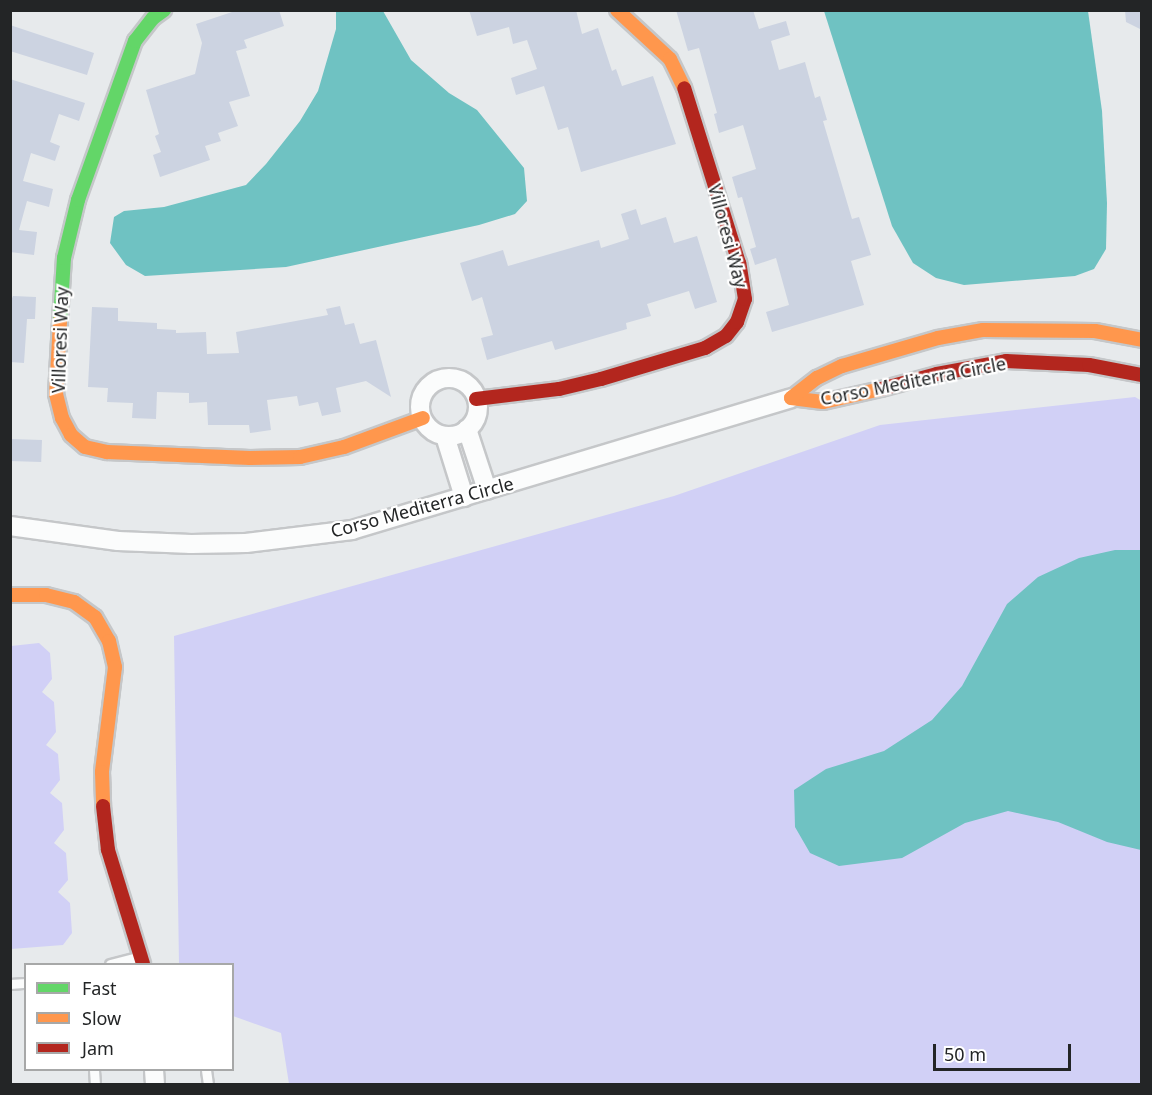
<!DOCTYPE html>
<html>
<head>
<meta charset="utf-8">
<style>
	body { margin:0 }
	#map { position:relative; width:1152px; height:1095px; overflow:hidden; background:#e7eaec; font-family:"Noto Sans",sans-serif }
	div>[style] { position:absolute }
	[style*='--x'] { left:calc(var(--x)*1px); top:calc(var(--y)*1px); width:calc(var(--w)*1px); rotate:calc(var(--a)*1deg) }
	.green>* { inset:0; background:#d1d0f6 }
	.water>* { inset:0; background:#6fc2c2 }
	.building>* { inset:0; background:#ccd3e1; transform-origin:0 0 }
	.roads { filter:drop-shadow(2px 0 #c5c7c9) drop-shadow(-2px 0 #c5c7c9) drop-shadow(0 2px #c5c7c9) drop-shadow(0 -2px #c5c7c9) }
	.lane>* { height:9px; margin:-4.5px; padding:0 4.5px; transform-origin:4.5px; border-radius:4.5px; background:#fbfcfc }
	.street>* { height:18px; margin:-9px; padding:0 9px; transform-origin:9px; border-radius:9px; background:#fbfcfc }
	.street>.ring { margin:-9px; padding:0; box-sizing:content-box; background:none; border:18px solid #fbfcfc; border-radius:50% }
	.fast>* { height:14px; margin:-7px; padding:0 7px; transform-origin:7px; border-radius:7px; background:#63d668 }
	.slow>* { height:14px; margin:-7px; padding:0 7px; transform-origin:7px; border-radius:7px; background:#ff974d }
	.jam>* { height:14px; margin:-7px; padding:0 7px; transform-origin:7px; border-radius:7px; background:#b3261e }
	span { translate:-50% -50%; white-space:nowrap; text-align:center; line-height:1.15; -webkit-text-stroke:4.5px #fff; paint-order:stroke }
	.street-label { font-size:18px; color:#232526 }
	.frame { position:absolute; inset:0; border:12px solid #232526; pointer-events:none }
	.legend { position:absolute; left:24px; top:963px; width:210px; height:108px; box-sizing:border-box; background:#fff; border:2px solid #a7a8a8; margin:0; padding:8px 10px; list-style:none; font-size:18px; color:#232526 }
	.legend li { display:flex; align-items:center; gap:12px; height:30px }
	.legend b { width:30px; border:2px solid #a7a8a8 }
	.scale { position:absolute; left:933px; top:1044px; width:138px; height:27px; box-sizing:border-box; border:3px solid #232526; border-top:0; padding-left:8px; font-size:18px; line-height:21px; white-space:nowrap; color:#232526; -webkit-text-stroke:4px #fff; paint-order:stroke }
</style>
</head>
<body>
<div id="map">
	<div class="green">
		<i style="clip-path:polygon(1135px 397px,1142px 401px,1141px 1084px,289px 1084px,281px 1033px,233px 1016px,232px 964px,179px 964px,174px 636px,674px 496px,880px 425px)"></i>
		<i style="clip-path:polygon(39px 643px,50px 653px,52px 679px,42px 692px,54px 702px,56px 732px,46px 745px,58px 754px,60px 780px,50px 793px,62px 803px,64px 830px,54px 843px,66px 853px,68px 880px,58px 892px,70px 903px,72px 933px,63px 945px,11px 949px,11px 646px)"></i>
	</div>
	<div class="water">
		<i style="clip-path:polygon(336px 11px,383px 11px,411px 60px,449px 93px,477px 110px,524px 168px,527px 201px,515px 214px,479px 225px,286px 267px,145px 276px,126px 265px,110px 243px,114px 217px,124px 211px,164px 207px,246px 185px,266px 164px,300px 121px,318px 91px,336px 29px)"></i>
		<i style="clip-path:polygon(824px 11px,1088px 11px,1102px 111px,1107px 203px,1106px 249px,1094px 269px,1075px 276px,964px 285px,936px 278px,913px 263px,892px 226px)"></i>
		<i style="clip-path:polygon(1115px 550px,1141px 550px,1141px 850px,1107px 842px,1058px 822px,1008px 811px,965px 823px,902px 858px,839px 866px,810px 853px,795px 827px,794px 790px,826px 769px,884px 751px,932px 720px,962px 686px,1007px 604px,1038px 577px,1079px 558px)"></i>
	</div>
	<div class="building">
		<i style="clip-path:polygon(238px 10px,279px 10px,284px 26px,244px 40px,247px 48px,236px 51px,250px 96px,229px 102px,238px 126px,218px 133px,221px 141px,205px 146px,210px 160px,160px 177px,153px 155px,161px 152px,155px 136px,159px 134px,146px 90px,195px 74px,202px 43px,196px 24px)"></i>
		<i style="clip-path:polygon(469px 10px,576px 10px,582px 34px,598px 28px,612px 71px,616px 69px,622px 86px,653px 76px,676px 144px,581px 172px,568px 127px,558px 130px,544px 86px,516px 95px,511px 78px,537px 69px,527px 40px,513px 44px,509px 27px,477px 36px)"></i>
		<i style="clip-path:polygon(676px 10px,753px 10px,759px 29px,786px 21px,790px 35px,771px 41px,779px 70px,805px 62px,815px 98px,820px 96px,827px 120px,823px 121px,852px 219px,859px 217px,871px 255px,851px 261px,864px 305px,772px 332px,766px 312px,789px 305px,776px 258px,755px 265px,750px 249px,756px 247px,742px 197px,738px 198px,732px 177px,756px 169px,743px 125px,719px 133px,714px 114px,717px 113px,699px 48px,688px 51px)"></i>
		<i style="clip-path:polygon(1125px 10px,1142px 10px,1142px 30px,1126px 22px)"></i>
		<i style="clip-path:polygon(10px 25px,94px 53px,87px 75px,10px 51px)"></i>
		<i style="clip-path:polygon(10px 79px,85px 103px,79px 121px,59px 114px,50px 142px,60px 146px,55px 161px,31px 153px,23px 181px,53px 189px,49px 207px,27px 201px,19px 230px,37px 232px,34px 255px,10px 252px)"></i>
		<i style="clip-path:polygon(636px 209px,641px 225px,666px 217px,674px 243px,697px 236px,717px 302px,695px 309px,689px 291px,647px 304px,651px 316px,626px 323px,627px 329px,555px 350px,552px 341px,487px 360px,481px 338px,493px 335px,482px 297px,472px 301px,460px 263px,503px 250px,508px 266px,599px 240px,601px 248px,629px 239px,621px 214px)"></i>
		<i style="clip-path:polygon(13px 296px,36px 297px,35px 319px,27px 319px,24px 363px,10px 362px,10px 303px)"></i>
		<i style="clip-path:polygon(340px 306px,345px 325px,354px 323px,360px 344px,376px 340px,391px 397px,366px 381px,336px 388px,341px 412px,322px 416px,318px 402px,299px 406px,297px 396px,267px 400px,271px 430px,250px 433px,249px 425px,208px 425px,207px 402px,189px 403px,189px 393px,157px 392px,156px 419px,132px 418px,133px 403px,107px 402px,108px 388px,88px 387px,92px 307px,118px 308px,118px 321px,157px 323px,157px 329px,176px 330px,176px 333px,206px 332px,207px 354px,239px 353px,236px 332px,328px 315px,326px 309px)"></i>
		<i style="left:10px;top:439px;width:32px;height:22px;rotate:2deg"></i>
	</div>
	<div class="roads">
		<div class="lane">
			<i style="--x:110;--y:964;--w:29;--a:-14"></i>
			<i style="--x:10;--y:984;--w:16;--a:-4"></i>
			<i style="--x:94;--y:1070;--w:14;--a:86"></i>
			<i style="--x:206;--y:1070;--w:14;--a:82"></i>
		</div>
		<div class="street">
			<i class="ring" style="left:420px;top:378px;width:40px;height:40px"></i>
			<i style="--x:467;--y:429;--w:64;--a:71.8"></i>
			<i style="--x:445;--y:436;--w:64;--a:72.7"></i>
			<i style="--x:10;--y:526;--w:109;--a:7.9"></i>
			<i style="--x:118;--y:541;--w:73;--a:2.4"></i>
			<i style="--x:191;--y:544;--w:55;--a:-1"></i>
			<i style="--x:246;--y:543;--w:107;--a:-7"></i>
			<i style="--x:352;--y:530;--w:458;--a:-16.7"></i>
			<i style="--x:154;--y:1070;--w:14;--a:86"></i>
		</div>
		<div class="fast">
			<i style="--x:60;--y:321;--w:63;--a:-86.4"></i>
			<i style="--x:64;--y:258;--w:60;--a:-76.4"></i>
			<i style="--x:78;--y:200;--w:169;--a:-70.3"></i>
			<i style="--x:135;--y:41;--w:29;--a:-52"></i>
			<i style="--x:153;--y:18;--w:14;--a:-36"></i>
		</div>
		<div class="slow">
			<i style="--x:617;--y:10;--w:72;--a:42.8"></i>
			<i style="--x:670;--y:59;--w:32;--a:64"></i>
			<i style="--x:60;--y:321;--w:73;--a:93.1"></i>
			<i style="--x:56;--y:394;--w:25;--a:76"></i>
			<i style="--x:62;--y:418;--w:19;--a:62"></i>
			<i style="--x:71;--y:435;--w:18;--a:41"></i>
			<i style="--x:85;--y:447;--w:23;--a:13"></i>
			<i style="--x:107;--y:452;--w:143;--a:2.4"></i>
			<i style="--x:250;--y:458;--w:50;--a:-1.1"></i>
			<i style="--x:300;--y:457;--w:45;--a:-12.8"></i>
			<i style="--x:344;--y:447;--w:84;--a:-20.2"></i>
			<i style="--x:881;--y:389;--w:59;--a:167.4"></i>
			<i style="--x:823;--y:402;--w:32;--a:-173"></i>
			<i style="--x:791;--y:398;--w:33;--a:-38"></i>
			<i style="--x:817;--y:378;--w:28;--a:-26"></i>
			<i style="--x:842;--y:366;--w:100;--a:-16.3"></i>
			<i style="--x:938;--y:338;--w:46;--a:-10.1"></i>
			<i style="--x:983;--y:330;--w:112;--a:0.5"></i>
			<i style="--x:1095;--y:331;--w:48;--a:10.8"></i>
			<i style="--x:10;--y:595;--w:36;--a:0"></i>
			<i style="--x:46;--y:595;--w:29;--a:14"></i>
			<i style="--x:74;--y:602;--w:26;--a:36"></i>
			<i style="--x:95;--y:617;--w:28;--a:60"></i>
			<i style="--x:109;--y:641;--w:27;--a:77"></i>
			<i style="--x:115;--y:667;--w:106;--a:97.1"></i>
			<i style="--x:102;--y:772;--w:34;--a:88"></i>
		</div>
		<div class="jam">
			<i style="--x:881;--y:389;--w:58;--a:-15"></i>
			<i style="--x:937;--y:374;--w:70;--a:-10.7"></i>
			<i style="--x:1006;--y:361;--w:83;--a:2.8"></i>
			<i style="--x:1089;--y:365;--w:54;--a:10.7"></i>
			<i style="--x:476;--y:399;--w:84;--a:-6.9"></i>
			<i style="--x:559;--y:389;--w:43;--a:-13.4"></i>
			<i style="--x:601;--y:379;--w:109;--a:-16.6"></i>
			<i style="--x:705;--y:348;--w:24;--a:-30"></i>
			<i style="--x:726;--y:336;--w:18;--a:-52"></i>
			<i style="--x:737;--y:322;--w:24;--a:-71"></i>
			<i style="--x:745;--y:299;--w:36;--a:-99"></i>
			<i style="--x:739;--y:263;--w:183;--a:-107.4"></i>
			<i style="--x:103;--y:806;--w:44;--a:83.5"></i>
			<i style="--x:108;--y:850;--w:119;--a:72.9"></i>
		</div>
	</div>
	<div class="street-label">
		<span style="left:728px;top:236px;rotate:75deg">Villoresi Way</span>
		<span style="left:60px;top:340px;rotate:-88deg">Villoresi Way</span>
		<span style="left:913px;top:381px;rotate:-11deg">Corso Mediterra Circle</span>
		<span style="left:422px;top:507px;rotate:-15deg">Corso Mediterra Circle</span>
	</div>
	<div class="frame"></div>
	<ul class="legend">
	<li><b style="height:8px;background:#63d668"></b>Fast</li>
	<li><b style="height:8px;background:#ff974d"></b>Slow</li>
	<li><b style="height:8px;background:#b3261e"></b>Jam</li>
	</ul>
	<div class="scale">50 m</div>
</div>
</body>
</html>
